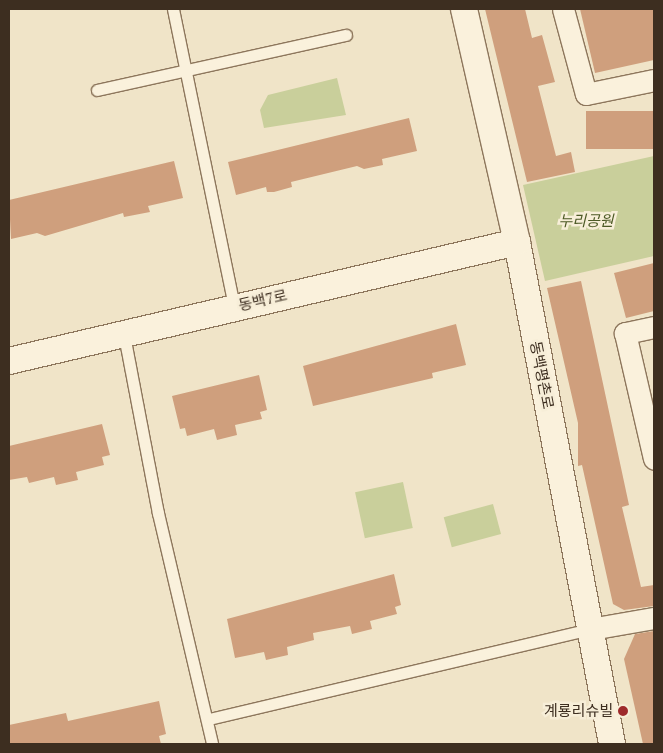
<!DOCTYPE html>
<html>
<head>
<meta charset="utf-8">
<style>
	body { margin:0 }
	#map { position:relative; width:663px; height:753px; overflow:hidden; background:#f0e4c8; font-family:"PT Serif","Noto Sans KR",serif }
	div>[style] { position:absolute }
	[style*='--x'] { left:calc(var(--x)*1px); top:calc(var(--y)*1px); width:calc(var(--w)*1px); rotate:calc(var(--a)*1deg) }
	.green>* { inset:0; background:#c9cf9b; transform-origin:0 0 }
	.building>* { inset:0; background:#cf9f7d; transform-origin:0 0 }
	.roads { filter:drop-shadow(1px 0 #8d765c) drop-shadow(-1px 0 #8d765c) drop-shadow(0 1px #8d765c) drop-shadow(0 -1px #8d765c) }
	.service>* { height:11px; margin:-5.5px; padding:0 5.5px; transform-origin:5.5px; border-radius:5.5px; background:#faf1dc }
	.minor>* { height:21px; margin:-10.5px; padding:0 10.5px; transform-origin:10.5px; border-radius:10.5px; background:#faf1dc }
	.tertiary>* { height:26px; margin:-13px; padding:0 13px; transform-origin:13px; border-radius:13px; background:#faf1dc }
	.dots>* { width:14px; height:14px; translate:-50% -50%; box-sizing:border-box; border:2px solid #f7eed8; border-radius:50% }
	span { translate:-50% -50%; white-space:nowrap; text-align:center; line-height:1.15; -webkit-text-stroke:5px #f7eed8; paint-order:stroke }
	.park-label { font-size:15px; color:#4d5a26; font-style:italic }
	.street-label { font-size:15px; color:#3d2e20 }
	.poi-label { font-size:15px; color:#3d2e20 }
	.right { translate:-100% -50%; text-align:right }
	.frame { position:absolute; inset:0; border:10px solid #3d2e20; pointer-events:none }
</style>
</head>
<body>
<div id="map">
	<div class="green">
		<i style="clip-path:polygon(337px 78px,346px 115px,264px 128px,260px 110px,268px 95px)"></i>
		<i style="clip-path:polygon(654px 156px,654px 256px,545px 281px,523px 185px)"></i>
		<i style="left:403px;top:482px;width:47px;height:49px;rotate:78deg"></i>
		<i style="left:493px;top:504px;width:31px;height:51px;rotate:75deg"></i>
	</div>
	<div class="building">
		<i style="clip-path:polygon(485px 9px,525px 9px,532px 38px,542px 35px,555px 82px,538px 86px,556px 156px,571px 152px,575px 172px,527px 182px)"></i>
		<i style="clip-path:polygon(580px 9px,654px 9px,654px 60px,595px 73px)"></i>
		<i style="left:654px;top:111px;width:38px;height:68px;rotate:90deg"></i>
		<i style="clip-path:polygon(409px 118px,417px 151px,382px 159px,383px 165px,364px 169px,357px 166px,291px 182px,292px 187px,274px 192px,267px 192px,266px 187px,236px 195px,228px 162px)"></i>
		<i style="clip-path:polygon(174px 161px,183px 198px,148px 206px,150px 212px,124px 217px,123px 213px,45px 236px,37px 233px,11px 239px,9px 200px)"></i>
		<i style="clip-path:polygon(654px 263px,654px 311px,626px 318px,614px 273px)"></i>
		<i style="clip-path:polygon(581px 281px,629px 505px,622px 507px,641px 587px,654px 585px,654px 606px,624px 610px,613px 604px,582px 465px,578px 466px,578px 423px,547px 288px)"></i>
		<i style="clip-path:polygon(456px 324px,466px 365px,432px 373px,433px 378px,313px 406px,303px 366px)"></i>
		<i style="clip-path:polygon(259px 375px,267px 410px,260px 412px,262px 419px,235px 425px,237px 435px,217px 440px,214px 429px,187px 436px,185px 428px,180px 429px,172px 396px)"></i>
		<i style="clip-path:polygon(102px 424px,110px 455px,102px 457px,104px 465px,76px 472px,78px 480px,56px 485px,54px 477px,29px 483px,27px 477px,9px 480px,9px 446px)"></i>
		<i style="clip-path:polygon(394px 574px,401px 605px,395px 607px,397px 614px,370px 621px,372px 629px,352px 634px,350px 626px,313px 633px,314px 640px,287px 647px,288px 655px,266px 660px,264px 652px,235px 658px,227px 619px)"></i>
		<i style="clip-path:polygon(654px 631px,654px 744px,643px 744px,624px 659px,635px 634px)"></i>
		<i style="clip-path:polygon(159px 701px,166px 734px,159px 736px,161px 744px,9px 744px,9px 725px,66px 713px,68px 721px)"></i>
	</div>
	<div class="roads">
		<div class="service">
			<i style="--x:173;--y:9;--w:303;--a:78.4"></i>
			<i style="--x:97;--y:90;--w:255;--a:-12.5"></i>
			<i style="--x:124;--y:335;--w:181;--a:79.2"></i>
			<i style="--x:158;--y:513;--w:237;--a:76.8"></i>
			<i style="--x:209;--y:719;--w:391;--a:-13.3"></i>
		</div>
		<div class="minor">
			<i style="--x:563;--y:9;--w:88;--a:74.9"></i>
			<i style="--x:586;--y:94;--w:69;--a:-11.6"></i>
			<i style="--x:654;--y:327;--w:30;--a:168"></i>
			<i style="--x:625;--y:333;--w:129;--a:77"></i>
			<i style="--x:590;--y:629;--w:65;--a:-9.8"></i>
		</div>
		<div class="tertiary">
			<i style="--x:464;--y:9;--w:239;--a:77.2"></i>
			<i style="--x:517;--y:242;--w:511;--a:79.28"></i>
			<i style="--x:9;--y:361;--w:522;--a:-13.18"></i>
		</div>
	</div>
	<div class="dots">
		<i style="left:623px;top:711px;background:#9e2a2b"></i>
	</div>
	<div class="park-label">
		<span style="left:586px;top:221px">누리공원</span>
	</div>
	<div class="street-label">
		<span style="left:263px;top:300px;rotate:-13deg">동백7로</span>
		<span style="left:542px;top:375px;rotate:79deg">동백평촌로</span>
	</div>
	<div class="poi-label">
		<span class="right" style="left:613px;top:711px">계룡리슈빌</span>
	</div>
	<div class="frame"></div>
</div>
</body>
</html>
